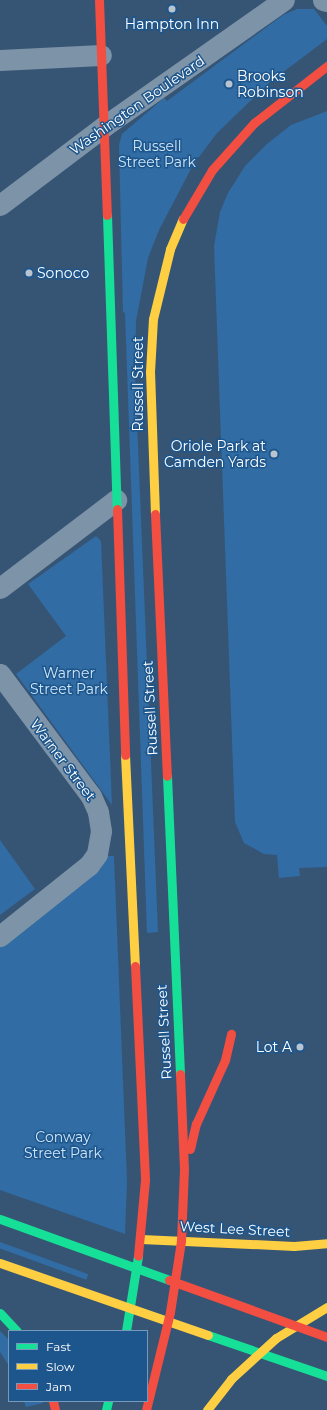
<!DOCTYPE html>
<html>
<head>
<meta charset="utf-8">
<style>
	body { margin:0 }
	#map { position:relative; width:327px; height:1410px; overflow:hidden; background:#365574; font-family:Montserrat,sans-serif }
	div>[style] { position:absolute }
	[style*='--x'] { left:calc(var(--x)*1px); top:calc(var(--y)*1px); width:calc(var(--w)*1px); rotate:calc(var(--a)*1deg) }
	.green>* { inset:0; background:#316ca4; transform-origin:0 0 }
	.street>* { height:21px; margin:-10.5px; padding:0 10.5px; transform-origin:10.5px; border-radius:10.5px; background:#7d93a7 }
	.fast>* { height:9px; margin:-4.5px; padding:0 4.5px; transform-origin:4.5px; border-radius:4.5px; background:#16e098 }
	.slow>* { height:9px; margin:-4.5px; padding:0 4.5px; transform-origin:4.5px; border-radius:4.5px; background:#ffcf43 }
	.jam>* { height:9px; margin:-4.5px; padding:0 4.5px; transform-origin:4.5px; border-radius:4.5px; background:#f24e42 }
	.dots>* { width:11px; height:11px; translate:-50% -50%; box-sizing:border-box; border:2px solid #1d568d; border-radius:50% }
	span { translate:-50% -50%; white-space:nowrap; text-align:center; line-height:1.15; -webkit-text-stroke:3px #1d568d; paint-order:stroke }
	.poi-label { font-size:14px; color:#fff }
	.left { translate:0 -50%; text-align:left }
	.right { translate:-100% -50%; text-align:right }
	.street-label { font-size:14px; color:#fff }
	.park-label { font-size:14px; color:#cfe6f9 }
	.legend { position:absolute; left:8px; top:1330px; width:140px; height:72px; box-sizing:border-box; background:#1d568d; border:1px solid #779abb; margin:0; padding:5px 7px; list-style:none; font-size:12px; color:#fff }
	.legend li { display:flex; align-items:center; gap:8px; height:20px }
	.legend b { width:20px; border:1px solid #779abb }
</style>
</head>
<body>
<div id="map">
	<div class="green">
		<i style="clip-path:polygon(297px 9px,314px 9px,327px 26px,327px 39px,270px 82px,217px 133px,193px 165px,159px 230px,148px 258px,136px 321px,135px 373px,158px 932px,147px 933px,125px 313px,123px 312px,119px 145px,122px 134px,164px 98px,167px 101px,283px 15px)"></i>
		<i style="clip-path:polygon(327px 111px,327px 867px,299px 868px,300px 876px,279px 878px,277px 855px,264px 854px,244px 843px,235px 822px,214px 246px,220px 212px,228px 193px,245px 166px,267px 144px,291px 125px)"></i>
		<i style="clip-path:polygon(96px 536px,101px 541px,112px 805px,16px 674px,66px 636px,28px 584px)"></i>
		<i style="clip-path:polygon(0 840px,35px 889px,0 915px)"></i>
		<i style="clip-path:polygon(104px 856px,114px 856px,127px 1181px,125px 1234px,0 1190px,0 945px)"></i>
		<i style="left:0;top:1242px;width:94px;height:6px;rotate:20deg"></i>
		<i style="clip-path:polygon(0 1331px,9px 1340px,9px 1366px,0 1352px)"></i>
		<i style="clip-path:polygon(24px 1401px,43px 1401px,43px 1403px,26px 1407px)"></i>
	</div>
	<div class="street">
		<i style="--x:323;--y:0;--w:4;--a:14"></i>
		<i style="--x:0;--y:60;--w:101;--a:-2.8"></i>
		<i style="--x:0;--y:205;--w:129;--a:-37.1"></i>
		<i style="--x:103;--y:127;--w:221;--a:-35.1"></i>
		<i style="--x:0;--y:588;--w:146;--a:-37.2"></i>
		<i style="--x:0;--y:674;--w:152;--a:53.3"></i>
		<i style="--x:91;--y:796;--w:17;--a:66"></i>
		<i style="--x:98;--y:812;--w:19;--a:81"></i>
		<i style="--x:101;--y:831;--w:23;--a:100"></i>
		<i style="--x:97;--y:854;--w:14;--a:126"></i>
		<i style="--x:89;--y:865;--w:114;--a:141.4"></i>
	</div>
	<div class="fast">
		<i style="--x:107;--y:215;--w:294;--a:88.1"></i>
		<i style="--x:167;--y:776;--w:298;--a:87.5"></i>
		<i style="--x:0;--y:1219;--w:180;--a:19.8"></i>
		<i style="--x:0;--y:1313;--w:25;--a:47"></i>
		<i style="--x:126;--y:1331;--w:76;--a:-80.9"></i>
		<i style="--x:208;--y:1335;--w:126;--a:19"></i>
		<i style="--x:106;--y:1410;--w:9;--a:-77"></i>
	</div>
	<div class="slow">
		<i style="--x:155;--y:514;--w:142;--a:-92"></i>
		<i style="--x:150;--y:372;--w:53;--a:-86.8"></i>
		<i style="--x:153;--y:319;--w:72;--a:-76.3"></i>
		<i style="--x:170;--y:249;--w:33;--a:-67"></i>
		<i style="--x:125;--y:755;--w:211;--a:87.3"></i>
		<i style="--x:141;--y:1239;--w:153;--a:2.6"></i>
		<i style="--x:294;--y:1246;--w:33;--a:-5"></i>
		<i style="--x:0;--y:1263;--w:220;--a:19.1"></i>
		<i style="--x:207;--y:1410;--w:39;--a:-52"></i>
		<i style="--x:231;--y:1379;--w:61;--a:-42.3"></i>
		<i style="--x:276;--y:1338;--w:60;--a:-31.3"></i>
	</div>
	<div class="jam">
		<i style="--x:99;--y:0;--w:215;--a:87.9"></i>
		<i style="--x:183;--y:219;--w:57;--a:-59.4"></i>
		<i style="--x:212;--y:170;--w:63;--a:-48.2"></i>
		<i style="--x:254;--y:123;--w:93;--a:-38"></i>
		<i style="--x:117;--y:509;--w:246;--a:88.1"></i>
		<i style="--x:155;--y:514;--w:262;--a:87.4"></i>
		<i style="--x:135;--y:966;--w:214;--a:87.3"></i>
		<i style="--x:145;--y:1180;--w:76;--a:95.3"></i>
		<i style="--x:190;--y:1149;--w:26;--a:-77"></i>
		<i style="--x:196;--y:1124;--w:70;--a:-65.6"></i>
		<i style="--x:225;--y:1060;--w:27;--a:-77"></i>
		<i style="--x:169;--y:1280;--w:168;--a:19.8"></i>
		<i style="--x:53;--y:1401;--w:9;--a:77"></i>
		<i style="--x:146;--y:1410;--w:101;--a:-76.2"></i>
		<i style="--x:170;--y:1312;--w:72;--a:-81.2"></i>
		<i style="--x:181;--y:1241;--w:72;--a:-87.6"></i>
		<i style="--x:184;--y:1169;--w:95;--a:-92.4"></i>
	</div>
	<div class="dots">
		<i style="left:172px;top:9px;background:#b9c4ce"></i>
		<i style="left:229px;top:84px;background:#b9c4ce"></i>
		<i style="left:29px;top:273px;background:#b9c4ce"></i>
		<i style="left:274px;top:454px;background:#b9c4ce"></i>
		<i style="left:300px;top:1047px;background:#b9c4ce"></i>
	</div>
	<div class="poi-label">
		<span style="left:172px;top:24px">Hampton Inn</span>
		<span class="left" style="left:237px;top:84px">Brooks<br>Robinson</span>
		<span class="left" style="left:37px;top:273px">Sonoco</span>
		<span class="right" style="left:266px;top:454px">Oriole Park at<br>Camden Yards</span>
		<span class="right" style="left:292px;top:1047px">Lot A</span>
	</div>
	<div class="street-label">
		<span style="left:137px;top:105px;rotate:-35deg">Washington Boulevard</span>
		<span style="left:138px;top:384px;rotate:-90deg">Russell Street</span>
		<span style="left:150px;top:708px;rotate:-93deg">Russell Street</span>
		<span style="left:63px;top:760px;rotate:53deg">Warner Street</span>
		<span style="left:164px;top:1032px;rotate:-93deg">Russell Street</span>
		<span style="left:235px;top:1229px;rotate:3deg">West Lee Street</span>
	</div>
	<div class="park-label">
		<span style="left:157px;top:154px">Russell<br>Street Park</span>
		<span style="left:69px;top:681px">Warner<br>Street Park</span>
		<span style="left:63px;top:1145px">Conway<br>Street Park</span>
	</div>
	<ul class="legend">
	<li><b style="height:5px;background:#16e098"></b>Fast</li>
	<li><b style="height:5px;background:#ffcf43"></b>Slow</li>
	<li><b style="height:5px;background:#f24e42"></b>Jam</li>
	</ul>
</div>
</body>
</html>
